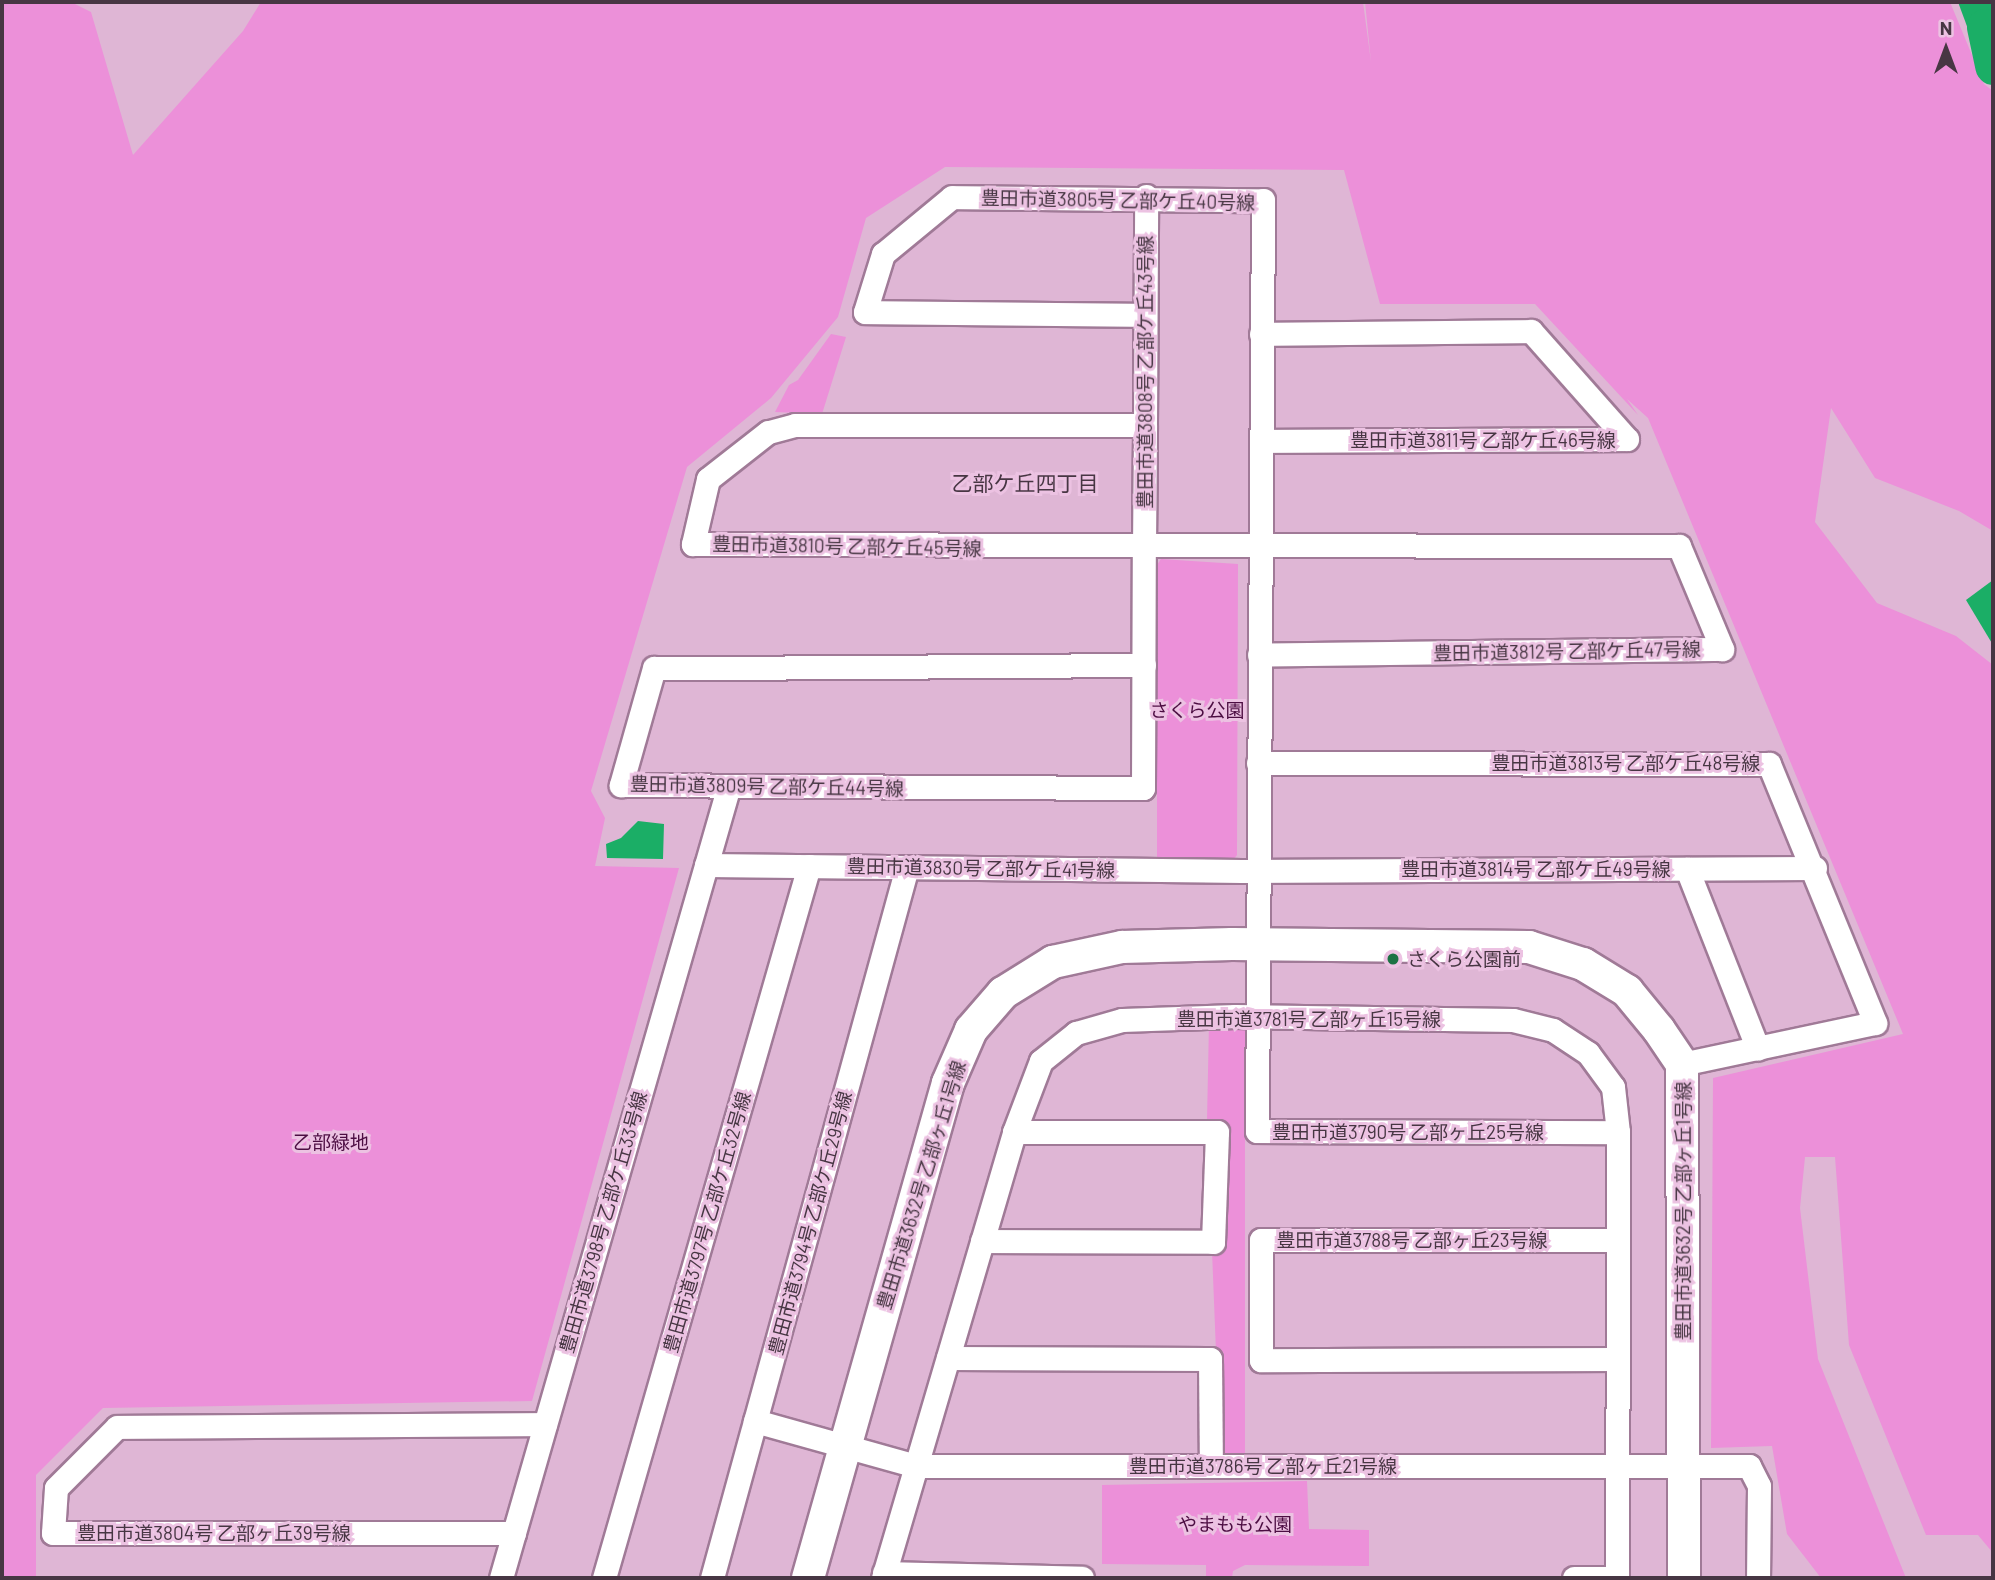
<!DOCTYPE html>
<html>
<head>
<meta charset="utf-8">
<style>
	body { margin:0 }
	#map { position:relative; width:1995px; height:1580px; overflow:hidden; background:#dfb6d5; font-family:Barlow,"Noto Sans JP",sans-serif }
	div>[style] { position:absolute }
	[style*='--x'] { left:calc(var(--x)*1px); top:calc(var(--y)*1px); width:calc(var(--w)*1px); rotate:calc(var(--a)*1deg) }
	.green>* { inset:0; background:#ec90d9 }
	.water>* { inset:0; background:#1bae66 }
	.river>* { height:37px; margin:-18.5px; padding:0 18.5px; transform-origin:18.5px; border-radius:18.5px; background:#1bae66 }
	.roads { filter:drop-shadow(2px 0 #a07a97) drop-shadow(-2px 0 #a07a97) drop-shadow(0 2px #a07a97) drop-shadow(0 -2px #a07a97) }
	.street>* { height:23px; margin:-11.5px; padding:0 11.5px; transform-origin:11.5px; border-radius:11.5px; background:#fff }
	.secondary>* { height:32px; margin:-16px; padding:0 16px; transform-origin:16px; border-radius:16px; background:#fff }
	.dots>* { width:19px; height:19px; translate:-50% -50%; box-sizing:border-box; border:4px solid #ecc2e2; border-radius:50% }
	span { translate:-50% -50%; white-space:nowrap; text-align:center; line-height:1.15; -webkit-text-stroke:6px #ecc2e2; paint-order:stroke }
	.street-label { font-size:19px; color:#473643 }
	.park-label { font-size:19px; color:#4c0d42 }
	.poi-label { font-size:19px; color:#473643 }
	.left { translate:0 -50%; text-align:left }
	.neighbourhood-label { font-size:21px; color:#473643 }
	.frame { position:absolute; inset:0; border:4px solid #473643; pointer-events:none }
	.north { position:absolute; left:1911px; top:14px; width:70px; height:70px; -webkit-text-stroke:5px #ecc2e2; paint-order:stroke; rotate:0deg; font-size:19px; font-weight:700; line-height:28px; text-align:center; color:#473643 }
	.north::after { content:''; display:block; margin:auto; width:24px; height:32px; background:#473643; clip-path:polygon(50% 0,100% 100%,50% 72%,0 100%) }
</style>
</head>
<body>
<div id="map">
	<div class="green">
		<i style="clip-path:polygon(2px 2px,71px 2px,91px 12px,133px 155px,243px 31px,261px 2px,1363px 2px,1371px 62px,1365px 2px,1950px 2px,1984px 84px,1993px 91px,1993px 531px,1959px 511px,1875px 478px,1831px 408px,1815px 522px,1877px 603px,1956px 636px,1993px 665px,1993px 1553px,1978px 1535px,1926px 1535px,1849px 1345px,1835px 1157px,1805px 1157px,1800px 1208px,1818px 1359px,1906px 1578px,1821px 1578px,1787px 1534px,1772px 1446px,1711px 1448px,1713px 1078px,1903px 1034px,1648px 418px,1627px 399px,1638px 415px,1535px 304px,1380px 304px,1344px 170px,945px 167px,866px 218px,838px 317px,771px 398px,687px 467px,591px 791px,605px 818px,595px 866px,679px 868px,532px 1401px,103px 1408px,36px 1475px,36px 1578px,2px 1578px)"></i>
		<i style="clip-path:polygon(831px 334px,846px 337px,822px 414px,775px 412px,789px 385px,798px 380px)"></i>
		<i style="clip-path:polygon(1161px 559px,1238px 564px,1237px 855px,1233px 860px,1157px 862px,1157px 565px)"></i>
		<i style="clip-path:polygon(1209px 1023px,1245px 1028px,1245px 1454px,1220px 1453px,1212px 1251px,1222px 1251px,1222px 1122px,1207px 1120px)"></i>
		<i style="clip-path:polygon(1307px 1481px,1309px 1529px,1369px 1530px,1369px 1566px,1245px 1565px,1233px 1571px,1232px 1578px,1206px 1578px,1206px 1565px,1102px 1564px,1102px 1485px)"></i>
	</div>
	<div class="water">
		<i style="clip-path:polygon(1958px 2px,1993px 2px,1993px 25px,1968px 29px)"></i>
		<i style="clip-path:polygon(1993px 580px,1993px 645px,1966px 600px)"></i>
		<i style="clip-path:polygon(638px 821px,664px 824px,663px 859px,607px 858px,606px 844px,621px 838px)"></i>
	</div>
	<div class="river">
		<i style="--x:1985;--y:27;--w:40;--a:78"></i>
	</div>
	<div class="roads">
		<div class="street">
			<i style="--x:1145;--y:315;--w:280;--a:-179.4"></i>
			<i style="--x:865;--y:312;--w:61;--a:-72.8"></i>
			<i style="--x:883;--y:254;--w:89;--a:-39.6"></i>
			<i style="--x:952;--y:197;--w:311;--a:0.6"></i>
			<i style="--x:1263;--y:200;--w:931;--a:90.37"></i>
			<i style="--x:1257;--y:1131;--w:361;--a:0.2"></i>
			<i style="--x:1261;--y:334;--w:270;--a:-0.6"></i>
			<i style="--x:1531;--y:331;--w:144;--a:48.4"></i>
			<i style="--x:1145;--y:425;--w:350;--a:180"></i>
			<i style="--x:795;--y:425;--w:28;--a:165"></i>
			<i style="--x:768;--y:432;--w:76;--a:141.9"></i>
			<i style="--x:708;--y:479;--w:67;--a:103"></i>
			<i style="--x:693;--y:544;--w:986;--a:0.12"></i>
			<i style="--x:1679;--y:546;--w:112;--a:67.3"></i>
			<i style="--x:1722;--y:649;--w:463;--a:179.3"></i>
			<i style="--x:1261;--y:441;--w:366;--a:-0.3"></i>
			<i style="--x:1144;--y:665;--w:490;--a:179.6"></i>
			<i style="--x:654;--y:668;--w:122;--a:105.8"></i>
			<i style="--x:621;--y:785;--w:522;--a:0.33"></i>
			<i style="--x:1143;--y:788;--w:241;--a:-89.8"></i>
			<i style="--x:1144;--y:547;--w:122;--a:-89.5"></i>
			<i style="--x:1145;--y:425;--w:229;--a:-89.7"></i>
			<i style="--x:1258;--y:763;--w:511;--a:0.11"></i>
			<i style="--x:1769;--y:764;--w:280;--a:67.7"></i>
			<i style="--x:1875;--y:1023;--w:197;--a:168"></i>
			<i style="--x:706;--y:865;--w:536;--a:0.64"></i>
			<i style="--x:1242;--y:871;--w:573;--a:-0.3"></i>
			<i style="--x:1687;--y:869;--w:193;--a:68.5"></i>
			<i style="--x:982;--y:1241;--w:231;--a:0.2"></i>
			<i style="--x:1213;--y:1242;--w:110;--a:-87.9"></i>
			<i style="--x:1217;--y:1132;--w:203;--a:180"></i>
			<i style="--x:948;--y:1358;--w:262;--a:0.2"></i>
			<i style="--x:1210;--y:1359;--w:107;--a:89.5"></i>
			<i style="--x:1618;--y:1359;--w:357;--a:179.8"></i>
			<i style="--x:1261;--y:1360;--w:120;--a:-90"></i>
			<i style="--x:1261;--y:1240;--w:357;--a:0"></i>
			<i style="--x:755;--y:1421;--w:167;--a:15.6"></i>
			<i style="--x:916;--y:1466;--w:833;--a:0"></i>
			<i style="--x:1749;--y:1466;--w:22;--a:63"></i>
			<i style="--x:1759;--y:1486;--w:92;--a:90.6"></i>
			<i style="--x:514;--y:1533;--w:461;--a:180"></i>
			<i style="--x:53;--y:1533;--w:45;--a:-86.2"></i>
			<i style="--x:56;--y:1488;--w:86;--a:-45"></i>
			<i style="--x:117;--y:1427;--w:428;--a:-0.4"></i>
			<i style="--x:884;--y:1573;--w:198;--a:1.4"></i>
			<i style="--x:501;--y:1578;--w:821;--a:-73.95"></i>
			<i style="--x:604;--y:1578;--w:741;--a:-73.94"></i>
			<i style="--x:712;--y:1578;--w:737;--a:-74.66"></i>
			<i style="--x:883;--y:1578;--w:465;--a:-73.6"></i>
			<i style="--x:1014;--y:1132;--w:76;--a:-69.2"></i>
			<i style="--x:1041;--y:1061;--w:45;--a:-38.7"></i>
			<i style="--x:1076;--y:1033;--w:48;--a:-15.8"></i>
			<i style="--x:1122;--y:1020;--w:113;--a:-2"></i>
			<i style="--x:1235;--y:1016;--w:278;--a:0.8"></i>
			<i style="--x:1513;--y:1020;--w:41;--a:14"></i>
			<i style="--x:1553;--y:1030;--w:42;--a:33.3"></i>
			<i style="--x:1588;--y:1053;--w:42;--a:53.7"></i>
			<i style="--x:1613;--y:1087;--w:45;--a:83.7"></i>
			<i style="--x:1618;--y:1132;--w:446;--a:90.1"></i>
			<i style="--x:1574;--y:1578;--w:43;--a:0"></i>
		</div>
		<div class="secondary">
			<i style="--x:808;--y:1578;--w:514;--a:-74.21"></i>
			<i style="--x:948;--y:1083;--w:58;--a:-66.5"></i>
			<i style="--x:971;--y:1030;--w:49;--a:-49.1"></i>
			<i style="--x:1003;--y:993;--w:59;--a:-31.8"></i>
			<i style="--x:1053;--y:962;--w:71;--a:-12.3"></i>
			<i style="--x:1122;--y:947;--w:110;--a:-1.6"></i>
			<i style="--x:1232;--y:944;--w:297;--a:0.6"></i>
			<i style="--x:1529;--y:947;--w:57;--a:17.5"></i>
			<i style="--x:1583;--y:964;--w:52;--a:31.5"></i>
			<i style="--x:1627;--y:991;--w:50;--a:50.6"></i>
			<i style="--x:1659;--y:1030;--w:41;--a:55.9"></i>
			<i style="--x:1682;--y:1064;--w:514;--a:89.78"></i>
		</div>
	</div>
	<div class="dots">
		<i style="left:1393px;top:959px;background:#1c7244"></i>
	</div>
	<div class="street-label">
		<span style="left:1118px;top:200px;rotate:1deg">豊田市道3805号 乙部ケ丘40号線</span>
		<span style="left:1145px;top:372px;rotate:-90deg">豊田市道3808号 乙部ケ丘43号線</span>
		<span style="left:1483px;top:440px">豊田市道3811号 乙部ケ丘46号線</span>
		<span style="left:847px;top:546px;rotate:1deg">豊田市道3810号 乙部ケ丘45号線</span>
		<span style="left:1567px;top:651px;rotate:-1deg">豊田市道3812号 乙部ケ丘47号線</span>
		<span style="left:1626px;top:763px">豊田市道3813号 乙部ケ丘48号線</span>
		<span style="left:767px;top:786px;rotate:1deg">豊田市道3809号 乙部ケ丘44号線</span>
		<span style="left:981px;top:868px;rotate:1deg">豊田市道3830号 乙部ケ丘41号線</span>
		<span style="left:1536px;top:869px">豊田市道3814号 乙部ケ丘49号線</span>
		<span style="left:1309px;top:1019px">豊田市道3781号 乙部ヶ丘15号線</span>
		<span style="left:1408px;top:1132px">豊田市道3790号 乙部ヶ丘25号線</span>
		<span style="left:921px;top:1185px;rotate:-73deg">豊田市道3632号 乙部ヶ丘1号線</span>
		<span style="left:1683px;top:1211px;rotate:-90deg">豊田市道3632号 乙部ヶ丘1号線</span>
		<span style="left:603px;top:1222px;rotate:-74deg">豊田市道3798号 乙部ケ丘33号線</span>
		<span style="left:707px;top:1222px;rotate:-74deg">豊田市道3797号 乙部ケ丘32号線</span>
		<span style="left:810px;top:1223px;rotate:-75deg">豊田市道3794号 乙部ケ丘29号線</span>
		<span style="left:1412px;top:1240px">豊田市道3788号 乙部ヶ丘23号線</span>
		<span style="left:1263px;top:1466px">豊田市道3786号 乙部ヶ丘21号線</span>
		<span style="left:214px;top:1533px">豊田市道3804号 乙部ヶ丘39号線</span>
	</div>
	<div class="park-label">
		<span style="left:1197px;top:710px">さくら公園</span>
		<span style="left:331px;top:1142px">乙部緑地</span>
		<span style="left:1235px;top:1524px">やまもも公園</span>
	</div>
	<div class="poi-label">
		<span class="left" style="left:1407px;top:959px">さくら公園前</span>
	</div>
	<div class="neighbourhood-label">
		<span style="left:1025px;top:483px">乙部ケ丘四丁目</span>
	</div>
	<div class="frame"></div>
	<div class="north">N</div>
</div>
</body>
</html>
